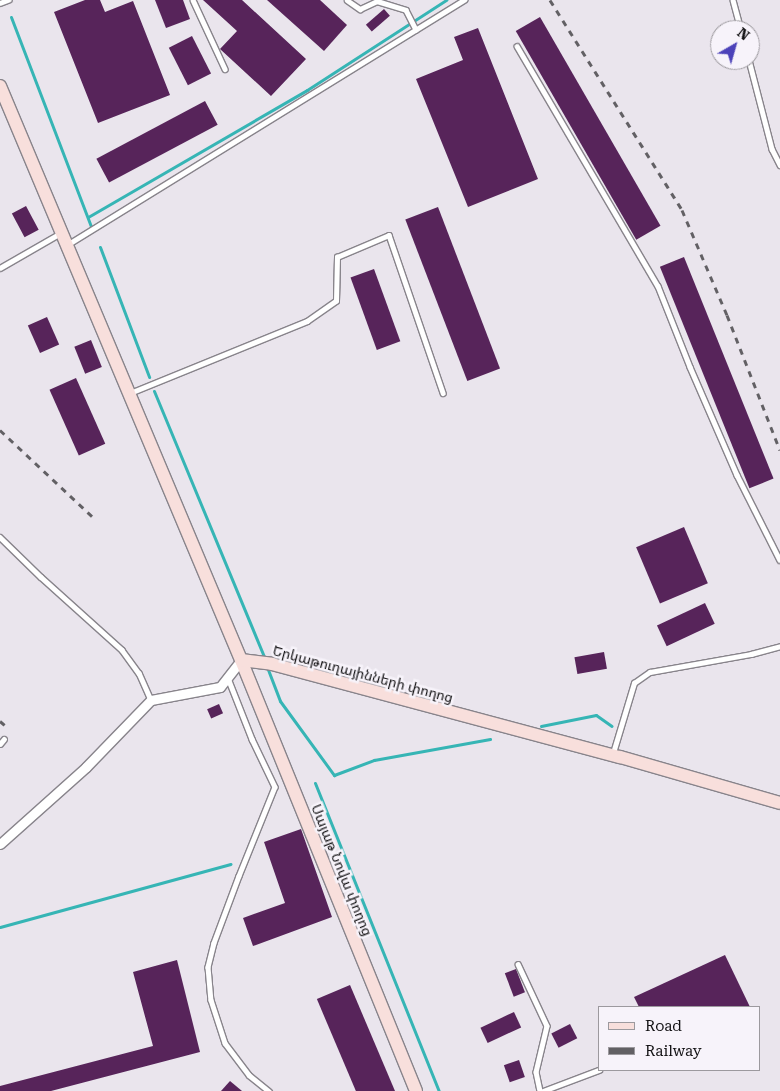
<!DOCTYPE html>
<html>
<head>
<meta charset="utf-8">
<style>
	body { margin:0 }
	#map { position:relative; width:780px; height:1091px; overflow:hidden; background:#eae5ed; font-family:"Roboto Serif","Noto Sans Armenian",serif }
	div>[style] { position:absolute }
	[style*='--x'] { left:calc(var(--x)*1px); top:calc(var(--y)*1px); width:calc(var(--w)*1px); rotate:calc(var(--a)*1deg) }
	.stream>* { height:3px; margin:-1.5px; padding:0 1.5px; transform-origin:1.5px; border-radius:1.5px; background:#36b5b5 }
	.building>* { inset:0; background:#57245a; transform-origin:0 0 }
	.roads { filter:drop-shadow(1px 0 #88848b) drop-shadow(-1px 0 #88848b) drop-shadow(0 1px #88848b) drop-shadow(0 -1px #88848b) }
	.lane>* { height:4.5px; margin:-2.25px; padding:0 2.25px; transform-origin:2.25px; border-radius:2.25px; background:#fff }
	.street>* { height:9px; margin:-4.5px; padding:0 4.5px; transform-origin:4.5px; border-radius:4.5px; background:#fff }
	.secondary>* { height:12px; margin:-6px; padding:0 6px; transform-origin:6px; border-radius:6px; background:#f8dfdc }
	.rail>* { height:3px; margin-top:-1.5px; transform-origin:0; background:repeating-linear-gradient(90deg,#626064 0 6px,transparent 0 12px) }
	span { translate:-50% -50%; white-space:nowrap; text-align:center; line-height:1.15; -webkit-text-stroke:5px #f7f3fa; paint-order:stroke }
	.street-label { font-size:14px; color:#131214 }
	.legend { position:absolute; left:598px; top:1006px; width:162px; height:65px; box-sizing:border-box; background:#f7f3fa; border:1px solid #9c999e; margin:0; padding:6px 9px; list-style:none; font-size:15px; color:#131214 }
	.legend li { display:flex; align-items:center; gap:10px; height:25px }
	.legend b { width:25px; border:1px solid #9c999e }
	.north { position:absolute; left:710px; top:20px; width:50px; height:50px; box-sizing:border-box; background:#f7f3fa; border:1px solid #9c999e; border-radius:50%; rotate:38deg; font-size:14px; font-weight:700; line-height:20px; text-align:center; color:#131214 }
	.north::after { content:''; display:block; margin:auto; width:18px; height:22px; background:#4c42b9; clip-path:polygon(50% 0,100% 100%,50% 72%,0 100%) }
</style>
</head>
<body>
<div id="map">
	<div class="stream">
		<i style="--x:11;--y:17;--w:224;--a:69.1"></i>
		<i style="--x:88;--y:217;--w:253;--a:-30.1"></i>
		<i style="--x:307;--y:90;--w:166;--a:-32.9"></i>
		<i style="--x:100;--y:247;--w:139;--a:69.3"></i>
		<i style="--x:154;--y:391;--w:292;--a:67.5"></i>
		<i style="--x:267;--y:667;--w:36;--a:69"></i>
		<i style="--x:280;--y:701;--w:92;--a:53.9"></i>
		<i style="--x:334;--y:775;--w:43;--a:-20.6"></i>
		<i style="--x:374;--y:760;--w:118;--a:-10.3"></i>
		<i style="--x:541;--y:726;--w:56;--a:-11.3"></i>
		<i style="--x:596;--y:715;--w:19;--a:35"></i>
		<i style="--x:315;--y:783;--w:332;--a:68.1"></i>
		<i style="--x:0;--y:927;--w:239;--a:-15.3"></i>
	</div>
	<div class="building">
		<i style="clip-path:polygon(85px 0,100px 0,105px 12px,133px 1px,170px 95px,98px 123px,54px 12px)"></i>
		<i style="clip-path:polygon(155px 0,183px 0,190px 19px,166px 28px)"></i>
		<i style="clip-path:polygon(203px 0,242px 0,306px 59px,271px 96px,220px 49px,237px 31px)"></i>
		<i style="clip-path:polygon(267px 0,320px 0,347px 25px,324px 51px)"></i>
		<i style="left:384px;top:9px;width:9px;height:24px;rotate:49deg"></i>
		<i style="left:540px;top:17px;width:241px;height:28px;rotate:60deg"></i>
		<i style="clip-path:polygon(478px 28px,538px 179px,468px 207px,416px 79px,463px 60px,454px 37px)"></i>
		<i style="left:192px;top:36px;width:42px;height:26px;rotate:63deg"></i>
		<i style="left:205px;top:101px;width:27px;height:123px;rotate:62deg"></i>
		<i style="left:26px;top:206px;width:27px;height:16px;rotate:62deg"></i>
		<i style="left:438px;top:207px;width:173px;height:35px;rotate:69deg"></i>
		<i style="left:684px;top:257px;width:239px;height:26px;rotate:68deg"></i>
		<i style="left:374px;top:269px;width:77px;height:25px;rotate:70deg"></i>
		<i style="left:47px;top:317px;width:30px;height:21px;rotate:66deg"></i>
		<i style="left:91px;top:340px;width:29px;height:18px;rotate:68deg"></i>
		<i style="left:76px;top:378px;width:72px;height:29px;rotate:66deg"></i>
		<i style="left:684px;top:527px;width:61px;height:52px;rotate:67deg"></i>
		<i style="left:705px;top:603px;width:23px;height:53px;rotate:65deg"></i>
		<i style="left:604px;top:652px;width:17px;height:30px;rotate:80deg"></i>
		<i style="left:219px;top:704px;width:10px;height:13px;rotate:66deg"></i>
		<i style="clip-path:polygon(301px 829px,332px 917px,253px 946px,243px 918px,285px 903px,264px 842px)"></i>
		<i style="clip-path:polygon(725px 955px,750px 1007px,639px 1007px,634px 997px)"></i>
		<i style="clip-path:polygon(177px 960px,200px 1052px,51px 1091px,0 1091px,0 1086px,153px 1046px,133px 972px)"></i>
		<i style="left:516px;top:969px;width:25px;height:12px;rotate:69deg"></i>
		<i style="left:350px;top:985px;width:116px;height:36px;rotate:67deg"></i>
		<i style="left:514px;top:1012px;width:17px;height:37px;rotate:65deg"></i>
		<i style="left:570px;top:1024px;width:16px;height:21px;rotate:63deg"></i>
		<i style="left:519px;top:1060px;width:18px;height:16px;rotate:71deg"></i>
		<i style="clip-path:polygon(230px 1081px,242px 1091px,221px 1091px)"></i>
	</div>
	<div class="roads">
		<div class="lane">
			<i style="--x:193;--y:0;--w:76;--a:65.1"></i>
			<i style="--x:347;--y:0;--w:16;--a:35"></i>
			<i style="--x:360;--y:9;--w:19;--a:-25"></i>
			<i style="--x:377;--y:1;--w:30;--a:17"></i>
			<i style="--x:406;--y:10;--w:22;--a:63"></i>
			<i style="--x:733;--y:0;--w:31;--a:75"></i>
			<i style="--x:0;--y:3;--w:9;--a:-21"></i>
			<i style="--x:517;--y:46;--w:278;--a:59.6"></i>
			<i style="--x:658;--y:286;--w:87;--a:68.4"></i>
			<i style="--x:690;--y:367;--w:118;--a:66.5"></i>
			<i style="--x:737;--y:475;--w:95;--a:63.2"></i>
			<i style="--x:749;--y:60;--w:92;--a:75.5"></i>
			<i style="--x:772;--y:149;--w:18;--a:63"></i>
			<i style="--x:67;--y:245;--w:467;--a:-31.7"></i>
			<i style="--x:0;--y:268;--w:68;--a:-30"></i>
			<i style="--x:130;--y:393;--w:191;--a:-22.1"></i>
			<i style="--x:307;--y:321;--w:35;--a:-35"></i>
			<i style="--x:336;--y:301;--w:44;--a:-88.7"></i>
			<i style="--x:337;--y:257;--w:56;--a:-22.9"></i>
			<i style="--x:389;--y:235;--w:167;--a:71.1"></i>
			<i style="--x:0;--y:537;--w:57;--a:44.3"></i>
			<i style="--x:41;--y:577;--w:109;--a:42"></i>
			<i style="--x:122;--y:650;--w:29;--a:54"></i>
			<i style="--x:139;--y:673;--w:30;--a:66"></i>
			<i style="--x:228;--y:678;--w:66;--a:68.5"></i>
			<i style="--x:252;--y:739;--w:53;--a:64.4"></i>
			<i style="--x:275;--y:787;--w:96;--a:112"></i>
			<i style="--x:239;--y:876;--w:72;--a:110.5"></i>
			<i style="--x:214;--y:943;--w:25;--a:104"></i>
			<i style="--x:208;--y:967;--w:33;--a:85"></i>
			<i style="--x:211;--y:1000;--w:45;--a:72"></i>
			<i style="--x:225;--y:1043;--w:40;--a:53"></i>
			<i style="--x:249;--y:1075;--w:26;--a:39"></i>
			<i style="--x:0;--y:744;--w:6;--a:-51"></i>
			<i style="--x:613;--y:753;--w:73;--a:-73.3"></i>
			<i style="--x:634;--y:683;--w:19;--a:-35"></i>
			<i style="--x:650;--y:672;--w:103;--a:-10.1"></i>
			<i style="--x:751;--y:654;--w:30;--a:-15"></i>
			<i style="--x:518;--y:964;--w:68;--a:64.9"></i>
			<i style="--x:547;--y:1026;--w:47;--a:103.4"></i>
			<i style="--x:536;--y:1072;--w:19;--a:78"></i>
			<i style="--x:543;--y:1091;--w:60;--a:-20.6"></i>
		</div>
		<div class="street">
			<i style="--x:0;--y:844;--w:115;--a:-41.8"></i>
			<i style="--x:86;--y:767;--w:93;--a:-45.9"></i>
			<i style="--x:151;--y:700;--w:70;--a:-10.7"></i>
			<i style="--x:220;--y:687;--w:34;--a:-52"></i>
		</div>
		<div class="secondary">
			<i style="--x:0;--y:86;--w:623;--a:67.22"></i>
			<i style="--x:241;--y:660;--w:465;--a:67.9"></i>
			<i style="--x:241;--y:660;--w:31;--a:7"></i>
			<i style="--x:272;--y:664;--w:360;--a:15"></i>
			<i style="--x:620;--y:757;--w:166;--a:16"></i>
		</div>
	</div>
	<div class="rail">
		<i style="--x:550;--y:0;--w:248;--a:57.8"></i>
		<i style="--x:682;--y:210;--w:114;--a:66.8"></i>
		<i style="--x:727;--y:315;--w:145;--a:68.6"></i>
		<i style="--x:0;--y:430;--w:130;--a:43.1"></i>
		<i style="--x:0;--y:721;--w:11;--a:41"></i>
	</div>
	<div class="street-label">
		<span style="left:363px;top:674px;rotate:15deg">Երկաթուղայինների փողոց</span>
		<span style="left:342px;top:870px;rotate:68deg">Սայաթ Նովա փողոց</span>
	</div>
	<ul class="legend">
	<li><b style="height:6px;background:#f8dfdc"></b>Road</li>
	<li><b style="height:6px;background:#626064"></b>Railway</li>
	</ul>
	<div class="north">N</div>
</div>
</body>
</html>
